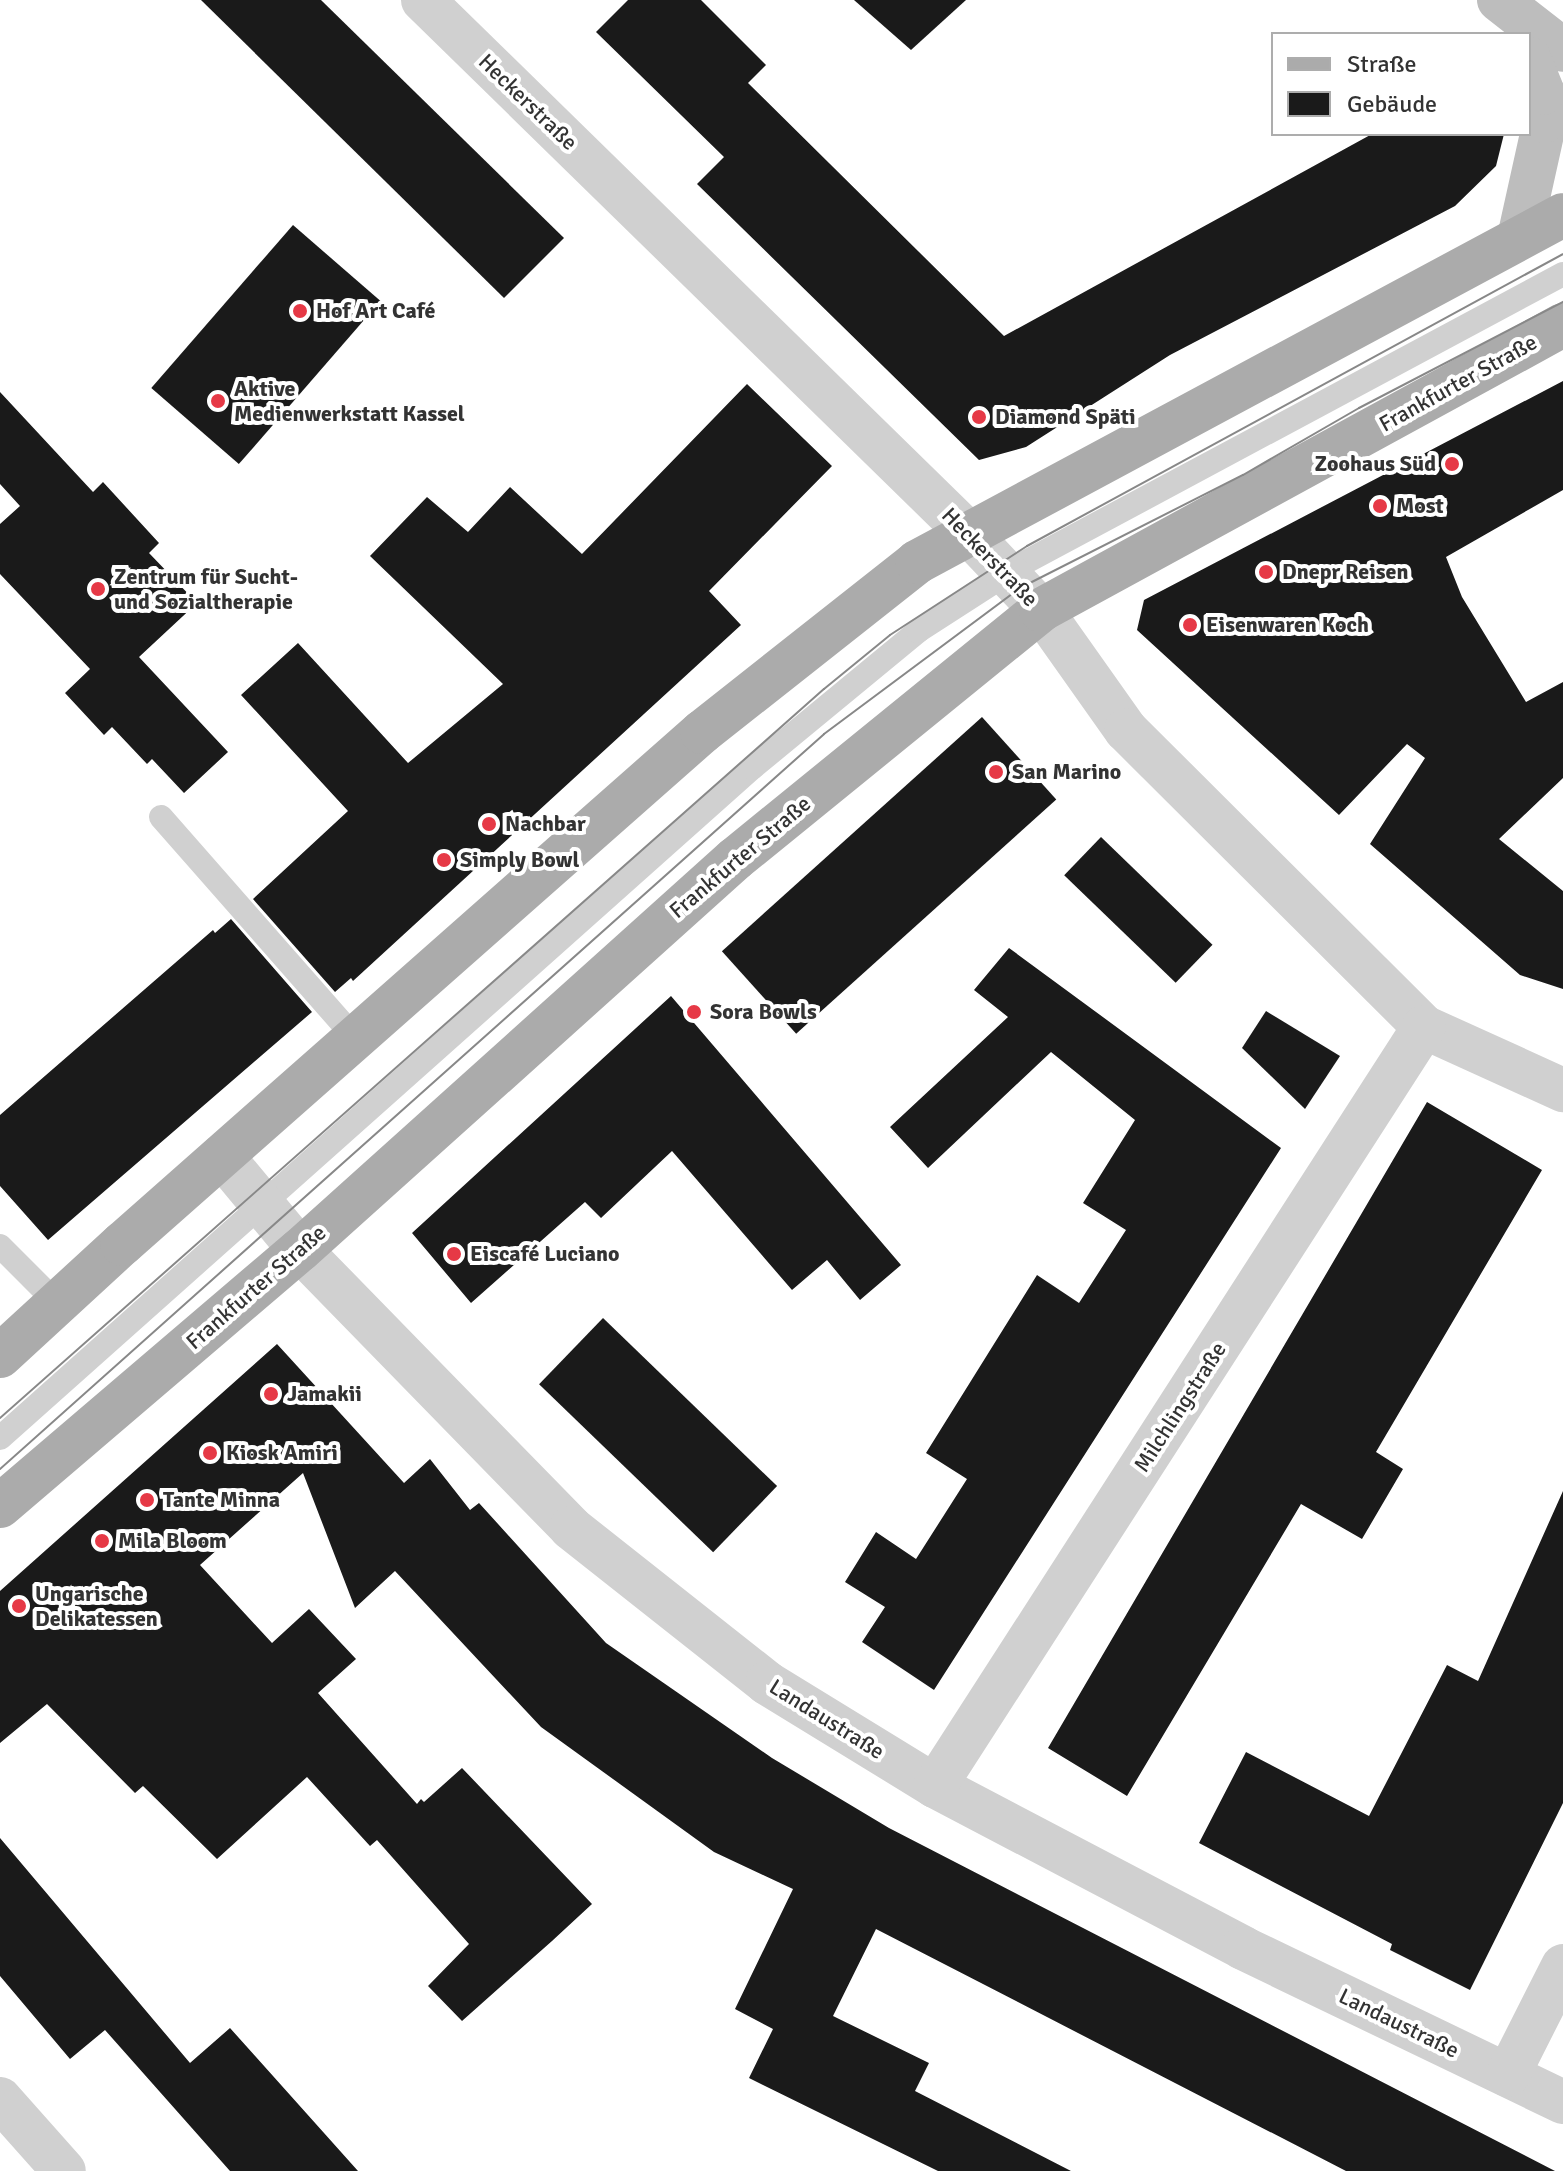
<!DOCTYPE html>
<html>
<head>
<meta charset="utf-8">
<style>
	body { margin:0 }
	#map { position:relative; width:1563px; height:2171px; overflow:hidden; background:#fff; font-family:Signika,sans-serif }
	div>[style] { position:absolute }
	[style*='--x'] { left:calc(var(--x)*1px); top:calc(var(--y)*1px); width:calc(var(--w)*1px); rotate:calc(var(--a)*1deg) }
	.building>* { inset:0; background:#1a1a1a; transform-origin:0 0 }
	.lane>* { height:24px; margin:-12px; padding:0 12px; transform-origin:12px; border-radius:12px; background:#d0d0d0 }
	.street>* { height:44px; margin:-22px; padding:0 22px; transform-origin:22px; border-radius:22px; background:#d0d0d0 }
	.secondary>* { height:44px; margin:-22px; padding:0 22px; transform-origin:22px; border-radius:22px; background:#bdbdbd }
	.primary>* { height:44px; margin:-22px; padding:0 22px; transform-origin:22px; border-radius:22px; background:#ababab }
	.tram>* { height:2px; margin:-1px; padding:0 1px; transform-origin:1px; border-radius:1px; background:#888 }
	.dots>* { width:22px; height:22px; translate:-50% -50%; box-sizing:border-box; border:4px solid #fff; border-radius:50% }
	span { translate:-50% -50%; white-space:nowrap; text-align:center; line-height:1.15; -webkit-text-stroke:8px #fff; paint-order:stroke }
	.street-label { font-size:22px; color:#333 }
	.poi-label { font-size:22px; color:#333; font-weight:700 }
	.left { translate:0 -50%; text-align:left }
	.right { translate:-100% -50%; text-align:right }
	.legend { position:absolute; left:1271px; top:32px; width:260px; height:104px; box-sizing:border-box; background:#fff; border:2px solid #adadad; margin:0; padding:10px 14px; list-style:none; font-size:24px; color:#333 }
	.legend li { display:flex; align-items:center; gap:16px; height:40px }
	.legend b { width:40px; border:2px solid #adadad }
</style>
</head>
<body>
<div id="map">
	<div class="building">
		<i style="clip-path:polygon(201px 0,321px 0,564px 238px,504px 298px)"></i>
		<i style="clip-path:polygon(628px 0,701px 0,766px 65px,748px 83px,1004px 336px,1372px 134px,1504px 134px,1496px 166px,1455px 206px,1170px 355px,1026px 447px,979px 460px,697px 184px,724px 157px,596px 32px)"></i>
		<i style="clip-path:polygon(854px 0,966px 0,911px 50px)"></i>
		<i style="left:293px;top:225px;width:116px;height:216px;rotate:41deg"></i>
		<i style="clip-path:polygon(1563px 381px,1563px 490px,1446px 557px,1462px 597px,1526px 702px,1563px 682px,1563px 778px,1499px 839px,1563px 891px,1563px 989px,1520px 975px,1370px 844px,1425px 758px,1407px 744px,1339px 815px,1137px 630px,1144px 600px)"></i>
		<i style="clip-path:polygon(747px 384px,832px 466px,709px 591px,741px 625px,353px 981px,351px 978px,335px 992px,253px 899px,348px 811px,241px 695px,298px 643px,408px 763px,503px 684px,370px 556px,427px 497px,468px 532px,510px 487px,582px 554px)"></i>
		<i style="clip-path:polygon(0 392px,93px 492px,103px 482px,159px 543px,149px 553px,197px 603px,139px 657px,228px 752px,184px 793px,152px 759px,147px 764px,112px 727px,104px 735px,65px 693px,90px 669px,0 574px,0 524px,20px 506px,0 484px)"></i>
		<i style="left:982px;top:717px;width:111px;height:350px;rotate:48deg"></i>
		<i style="left:1101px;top:837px;width:155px;height:53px;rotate:44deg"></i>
		<i style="clip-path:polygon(231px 919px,312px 1012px,48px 1240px,0 1186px,0 1115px,213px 930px,215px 933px)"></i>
		<i style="clip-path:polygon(1009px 948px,1281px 1148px,934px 1690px,862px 1642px,885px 1607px,845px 1582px,876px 1532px,916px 1559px,967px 1479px,926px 1453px,1037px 1275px,1079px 1303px,1126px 1230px,1083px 1203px,1135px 1120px,1051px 1052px,928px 1168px,890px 1127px,1008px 1017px,974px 990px)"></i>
		<i style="clip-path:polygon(671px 996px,901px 1265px,860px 1300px,827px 1260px,792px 1290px,672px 1151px,601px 1218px,585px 1202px,471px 1303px,412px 1233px)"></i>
		<i style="clip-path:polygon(1266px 1011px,1340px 1056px,1305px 1109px,1242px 1048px)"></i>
		<i style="clip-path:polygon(1427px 1102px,1542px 1170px,1376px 1452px,1403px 1469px,1362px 1539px,1301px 1504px,1127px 1796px,1048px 1748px)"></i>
		<i style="left:603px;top:1318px;width:242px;height:92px;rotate:44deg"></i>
		<i style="clip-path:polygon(277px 1344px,404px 1483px,430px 1459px,470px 1510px,479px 1503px,606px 1643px,772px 1758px,889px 1828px,1555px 2171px,1346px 2171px,876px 1929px,833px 2016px,929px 2063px,915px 2091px,1071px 2171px,938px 2171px,749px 2078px,773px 2029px,735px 2009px,793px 1889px,714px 1852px,541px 1727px,395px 1571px,355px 1608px,303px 1473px,200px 1565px,272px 1643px,309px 1609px,356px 1659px,318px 1693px,417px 1804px,421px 1799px,424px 1802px,462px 1768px,592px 1904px,552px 1941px,462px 2021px,428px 1986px,469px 1944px,377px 1840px,370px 1846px,307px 1777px,217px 1859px,143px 1786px,135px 1793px,47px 1704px,0 1743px,0 1591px)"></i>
		<i style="clip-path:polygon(1563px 1491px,1563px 1803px,1470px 1990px,1390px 1950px,1392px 1944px,1199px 1843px,1246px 1752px,1369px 1816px,1447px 1665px,1478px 1681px)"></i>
		<i style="clip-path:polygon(0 1838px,190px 2063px,230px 2028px,358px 2171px,230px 2171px,105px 2030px,70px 2059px,0 1976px)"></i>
	</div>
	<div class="lane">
		<i style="--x:161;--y:817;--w:295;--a:48.7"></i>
		<i style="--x:0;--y:1246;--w:83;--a:45"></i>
		<i style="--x:0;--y:1438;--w:1007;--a:-41.7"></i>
		<i style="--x:752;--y:768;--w:215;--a:-39.5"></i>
		<i style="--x:918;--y:631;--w:124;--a:-32.8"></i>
		<i style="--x:1022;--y:564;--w:614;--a:-28.19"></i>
	</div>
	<div class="street">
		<i style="--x:423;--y:0;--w:764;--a:44.36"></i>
		<i style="--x:969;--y:534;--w:105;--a:46.5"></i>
		<i style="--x:1041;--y:610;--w:147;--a:54.7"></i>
		<i style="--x:1126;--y:730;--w:421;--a:44.9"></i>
		<i style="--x:1424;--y:1027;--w:153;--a:24.4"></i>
		<i style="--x:222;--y:1156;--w:122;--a:50.3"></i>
		<i style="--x:300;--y:1250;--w:388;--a:45.7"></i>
		<i style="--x:571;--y:1528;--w:250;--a:38.3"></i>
		<i style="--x:767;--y:1683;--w:197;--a:31.5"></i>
		<i style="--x:935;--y:1786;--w:348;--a:27.7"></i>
		<i style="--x:1243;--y:1948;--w:355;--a:25.7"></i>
		<i style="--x:935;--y:1786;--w:903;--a:-57.21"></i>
		<i style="--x:1508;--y:2075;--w:122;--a:-63.2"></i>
		<i style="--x:0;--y:2099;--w:96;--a:48.4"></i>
	</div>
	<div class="secondary">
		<i style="--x:1499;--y:0;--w:81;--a:38"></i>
		<i style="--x:1519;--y:238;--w:120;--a:-77.5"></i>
		<i style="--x:1545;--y:121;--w:28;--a:-94"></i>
		<i style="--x:1543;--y:93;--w:37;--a:-112"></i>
	</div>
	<div class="primary">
		<i style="--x:0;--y:1356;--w:166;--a:-42.6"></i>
		<i style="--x:122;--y:1244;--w:774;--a:-41.44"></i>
		<i style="--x:702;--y:732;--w:274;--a:-38.3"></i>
		<i style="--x:917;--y:562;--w:733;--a:-28.24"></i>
		<i style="--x:0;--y:1506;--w:394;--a:-40.5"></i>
		<i style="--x:300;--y:1250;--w:585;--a:-41.95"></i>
		<i style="--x:735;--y:859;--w:395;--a:-39.1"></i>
		<i style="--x:1041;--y:610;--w:595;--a:-28.63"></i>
	</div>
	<div class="tram">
		<i style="--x:0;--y:1418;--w:1100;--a:-41.5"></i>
		<i style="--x:824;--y:689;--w:85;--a:-39.3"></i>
		<i style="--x:890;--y:635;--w:163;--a:-33"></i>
		<i style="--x:1027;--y:546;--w:610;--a:-28.58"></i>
		<i style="--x:0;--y:1469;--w:1104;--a:-41.73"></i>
		<i style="--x:824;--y:734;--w:244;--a:-36.7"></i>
		<i style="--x:1020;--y:588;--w:250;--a:-26.9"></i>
		<i style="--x:1243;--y:475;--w:134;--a:-30"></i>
		<i style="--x:1359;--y:408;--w:230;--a:-27.5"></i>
	</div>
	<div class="dots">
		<i style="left:300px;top:311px;background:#e63946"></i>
		<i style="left:218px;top:401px;background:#e63946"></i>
		<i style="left:979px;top:417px;background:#e63946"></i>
		<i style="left:1452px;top:464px;background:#e63946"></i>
		<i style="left:1380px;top:506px;background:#e63946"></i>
		<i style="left:1266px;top:572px;background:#e63946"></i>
		<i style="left:98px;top:589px;background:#e63946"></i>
		<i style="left:1190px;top:625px;background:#e63946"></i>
		<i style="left:996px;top:772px;background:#e63946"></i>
		<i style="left:489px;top:824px;background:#e63946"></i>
		<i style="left:444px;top:860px;background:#e63946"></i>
		<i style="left:694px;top:1012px;background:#e63946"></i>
		<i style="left:454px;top:1254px;background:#e63946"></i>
		<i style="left:271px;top:1394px;background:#e63946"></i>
		<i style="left:210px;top:1453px;background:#e63946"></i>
		<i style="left:147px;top:1500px;background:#e63946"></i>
		<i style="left:102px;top:1541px;background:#e63946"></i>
		<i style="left:19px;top:1606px;background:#e63946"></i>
	</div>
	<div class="street-label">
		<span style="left:528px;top:102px;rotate:44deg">Heckerstraße</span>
		<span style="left:1458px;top:383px;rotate:-29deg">Frankfurter Straße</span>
		<span style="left:990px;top:557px;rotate:46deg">Heckerstraße</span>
		<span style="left:740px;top:857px;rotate:-40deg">Frankfurter Straße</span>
		<span style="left:256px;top:1287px;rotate:-41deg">Frankfurter Straße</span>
		<span style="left:1180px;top:1407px;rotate:-57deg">Milchlingstraße</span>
		<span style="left:827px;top:1719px;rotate:32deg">Landaustraße</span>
		<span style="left:1399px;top:2023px;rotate:26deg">Landaustraße</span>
	</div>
	<div class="poi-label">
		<span class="left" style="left:316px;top:311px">Hof Art Café</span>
		<span class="left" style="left:234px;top:401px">Aktive<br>Medienwerkstatt Kassel</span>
		<span class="left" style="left:995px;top:417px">Diamond Späti</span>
		<span class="right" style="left:1436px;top:464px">Zoohaus Süd</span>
		<span class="left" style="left:1396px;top:506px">Most</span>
		<span class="left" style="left:1282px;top:572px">Dnepr Reisen</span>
		<span class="left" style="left:114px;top:589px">Zentrum für Sucht-<br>und Sozialtherapie</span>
		<span class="left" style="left:1206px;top:625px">Eisenwaren Koch</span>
		<span class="left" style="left:1012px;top:772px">San Marino</span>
		<span class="left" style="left:505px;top:824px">Nachbar</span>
		<span class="left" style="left:460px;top:860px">Simply Bowl</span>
		<span class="left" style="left:710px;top:1012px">Sora Bowls</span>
		<span class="left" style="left:470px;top:1254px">Eiscafé Luciano</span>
		<span class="left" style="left:287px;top:1394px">Jamakii</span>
		<span class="left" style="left:226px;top:1453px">Kiosk Amiri</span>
		<span class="left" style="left:163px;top:1500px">Tante Minna</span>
		<span class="left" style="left:118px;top:1541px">Mila Bloom</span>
		<span class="left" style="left:35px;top:1606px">Ungarische<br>Delikatessen</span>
	</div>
	<ul class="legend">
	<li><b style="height:10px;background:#ababab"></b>Straße</li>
	<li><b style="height:22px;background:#1a1a1a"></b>Gebäude</li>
	</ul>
</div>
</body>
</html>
